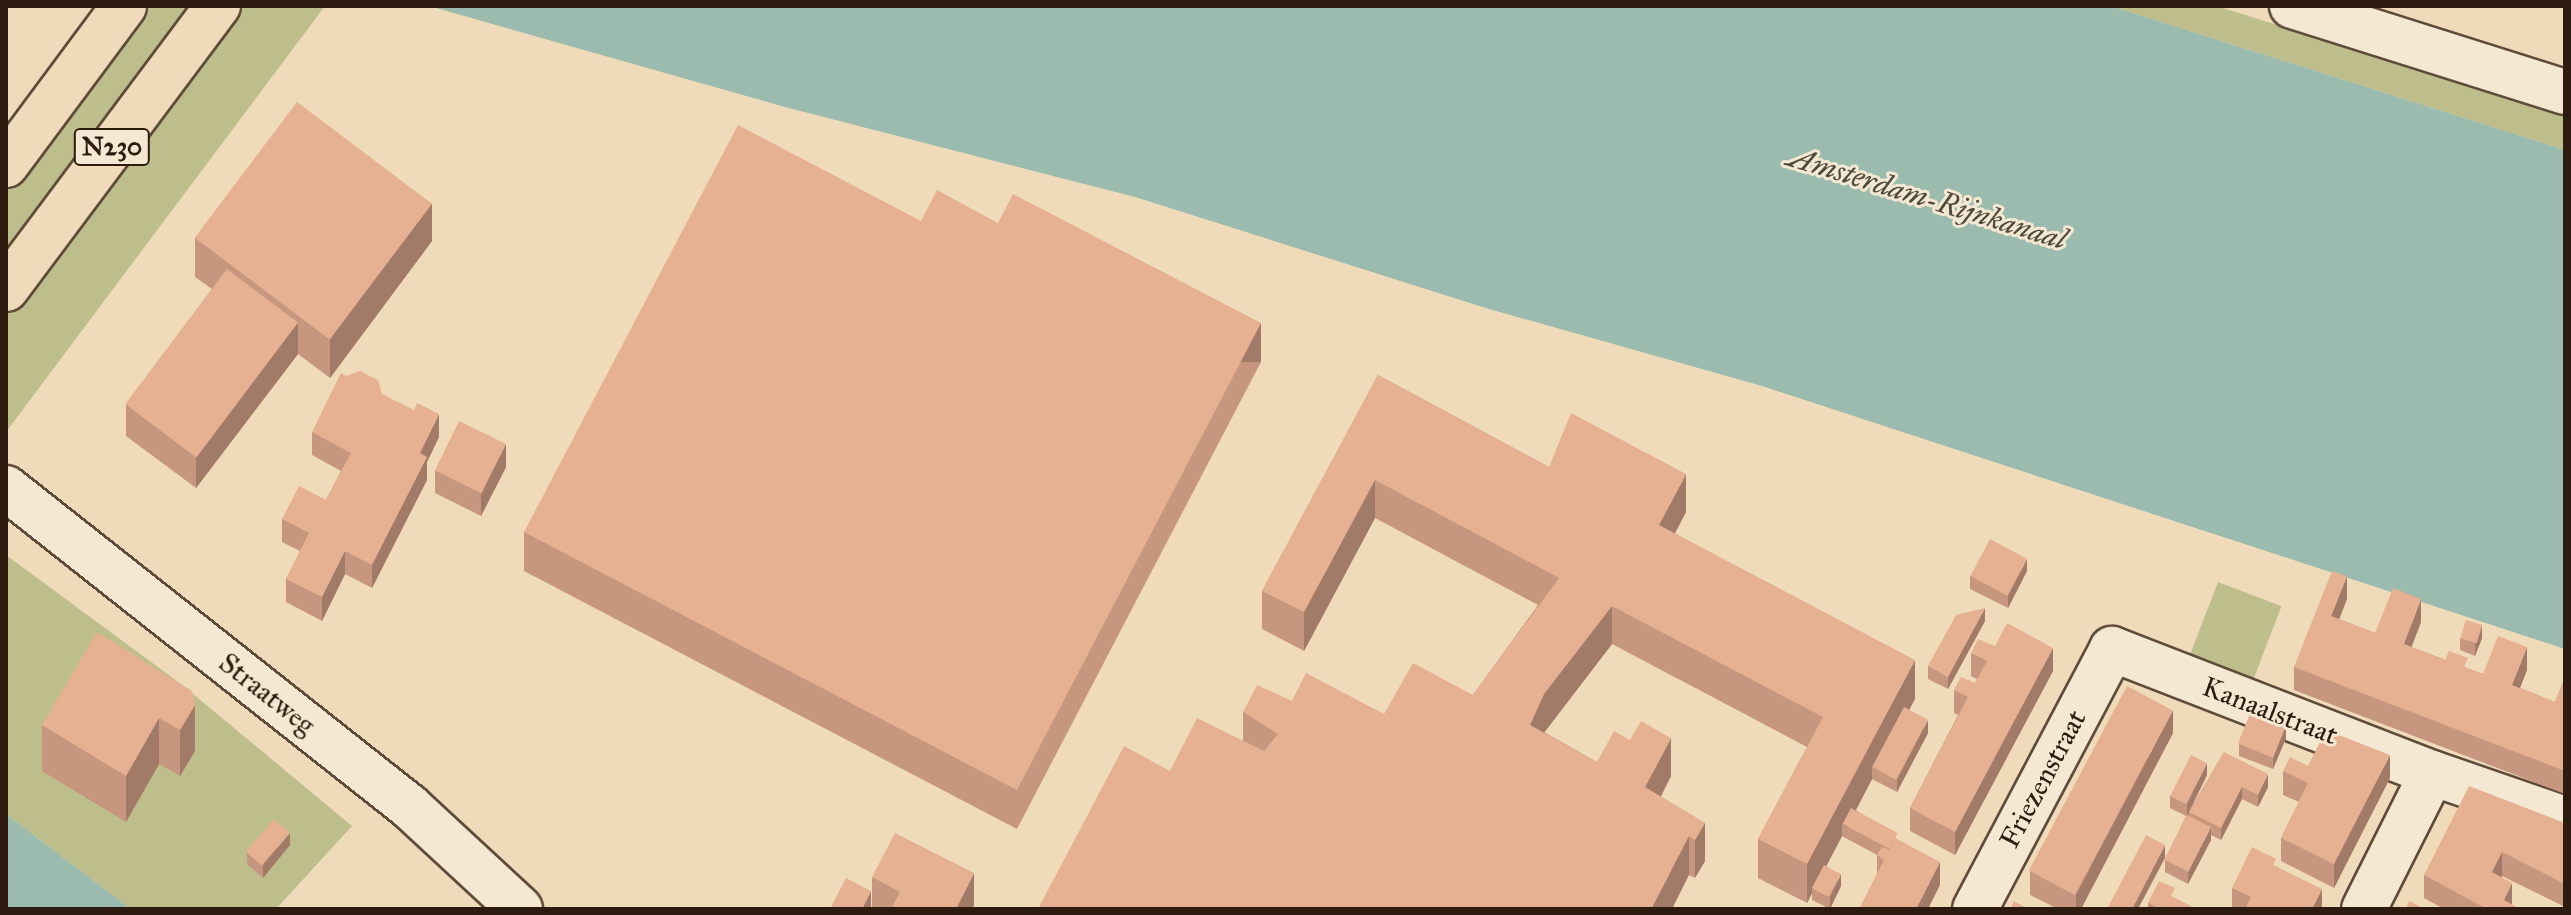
<!DOCTYPE html>
<html>
<head>
<meta charset="utf-8">
<style>
	body { margin:0 }
	#map { position:relative; width:2571px; height:915px; overflow:hidden; background:#efdbba; font-family:"IM FELL Great Primer",serif }
	div>[style] { position:absolute }
	[style*='--x'] { left:calc(var(--x)*1px); top:calc(var(--y)*1px); width:calc(var(--w)*1px); rotate:calc(var(--a)*1deg) }
	.green>* { inset:0; background:#bebe8c; transform-origin:0 0 }
	.water>* { inset:0; background:#9abbad }
	.roads { filter:drop-shadow(2px 0 #5e4b3a) drop-shadow(-2px 0 #5e4b3a) drop-shadow(0 2px #5e4b3a) drop-shadow(0 -2px #5e4b3a) }
	.street>* { height:44px; margin:-22px; padding:0 22px; transform-origin:22px; border-radius:22px; background:#f5e8d2 }
	.secondary>* { height:44px; margin:-22px; padding:0 22px; transform-origin:22px; border-radius:22px; background:#f5e8d2 }
	.primary>* { height:44px; margin:-22px; padding:0 22px; transform-origin:22px; border-radius:22px; background:#efdbba }
	.wall>* { inset:0; background:#c6977e }
	.shaded-wall>* { inset:0; background:#a17b67; transform-origin:0 0 }
	.building>* { inset:0; background:#e6b093; transform-origin:0 0 }
	span { translate:-50% -50%; white-space:nowrap; text-align:center; line-height:1.15; -webkit-text-stroke:6px #f5e8d2; paint-order:stroke }
	.shield-label span { padding:2px 6px; background:#f5e8d2; border:2px solid; border-radius:6px; -webkit-text-stroke-width:0 }
	.shield-label { font-size:26px; color:#2d1b0f; font-weight:700 }
	.street-label { font-size:28px; color:#2d1b0f }
	.water-label { font-size:30px; color:#4e4b3e; font-style:italic }
	.frame { position:absolute; inset:0; border:8px solid #2d1b0f; pointer-events:none }
</style>
</head>
<body>
<div id="map">
	<div class="green">
		<i style="clip-path:polygon(104px 6px,325px 6px,6px 432px,6px 138px)"></i>
		<i style="clip-path:polygon(2111px 6px,2217px 6px,2565px 116px,2565px 150px)"></i>
		<i style="clip-path:polygon(6px 555px,181px 684px,352px 826px,276px 909px,131px 909px,6px 814px)"></i>
		<i style="left:2218px;top:582px;width:68px;height:83px;rotate:21deg"></i>
	</div>
	<div class="water">
		<i style="clip-path:polygon(429px 6px,2111px 6px,2565px 150px,2565px 649px,1762px 386px,1489px 309px,1135px 197px,785px 107px)"></i>
		<i style="clip-path:polygon(6px 814px,131px 909px,6px 909px)"></i>
	</div>
	<div class="roads">
		<div class="street">
			<i style="--x:2292;--y:6;--w:286;--a:17.5"></i>
			<i style="--x:1975;--y:909;--w:294;--a:-62.2"></i>
			<i style="--x:2112;--y:649;--w:343;--a:21.2"></i>
			<i style="--x:2432;--y:773;--w:141;--a:19.1"></i>
			<i style="--x:2364;--y:909;--w:152;--a:-63.4"></i>
		</div>
		<div class="secondary">
			<i style="--x:6;--y:488;--w:515;--a:38.29"></i>
			<i style="--x:410;--y:807;--w:150;--a:42.8"></i>
		</div>
		<div class="primary">
			<i style="--x:6;--y:165;--w:198;--a:-53.4"></i>
			<i style="--x:6;--y:289;--w:354;--a:-53.2"></i>
		</div>
	</div>
	<div class="wall">
		<i style="clip-path:polygon(921px 221px,998px 223px,1261px 362px,1017px 829px,524px 571px,524px 532px)"></i>
		<i style="clip-path:polygon(195px 238px,432px 241px,330px 378px,298px 354px,196px 488px,126px 436px,126px 404px,212px 289px,195px 277px)"></i>
		<i style="clip-path:polygon(1378px 375px,1549px 467px,1686px 512px,1675px 533px,1915px 699px,1909px 710px,1928px 733px,1897px 792px,1872px 779px,1856px 810px,1898px 840px,1940px 885px,1877px 874px,1877px 855px,1842px 836px,1826px 867px,1841px 886px,1830px 909px,1812px 900px,1812px 893px,1807px 903px,1758px 878px,1758px 839px,1807px 747px,1612px 644px,1544px 732px,1597px 762px,1671px 776px,1661px 797px,1705px 823px,1705px 861px,1695px 878px,1689px 875px,1170px 771px,1243px 740px,1243px 712px,1292px 701px,1384px 714px,1473px 695px,1538px 605px,1375px 518px,1304px 651px,1262px 629px,1262px 591px)"></i>
		<i style="clip-path:polygon(312px 432px,439px 437px,427px 462px,427px 480px,372px 588px,345px 574px,322px 621px,286px 602px,286px 579px,300px 551px,282px 542px,282px 519px,326px 500px,341px 471px,312px 455px)"></i>
		<i style="clip-path:polygon(506px 467px,481px 516px,435px 493px,435px 470px)"></i>
		<i style="clip-path:polygon(2027px 571px,2008px 608px,1970px 589px,1970px 576px)"></i>
		<i style="clip-path:polygon(2347px 599px,2339px 619px,2375px 633px,2421px 622px,2411px 647px,2483px 674px,2527px 670px,2520px 688px,2555px 702px,2565px 677px,2565px 794px,2294px 690px,2294px 667px)"></i>
		<i style="clip-path:polygon(1985px 621px,1948px 689px,1928px 679px,1928px 666px)"></i>
		<i style="clip-path:polygon(2460px 638px,2482px 638px,2475px 656px,2460px 650px)"></i>
		<i style="clip-path:polygon(1971px 653px,2053px 671px,1955px 855px,1910px 831px,1910px 808px,1958px 715px,1954px 713px,1954px 690px,1975px 683px,1977px 679px,1971px 676px)"></i>
		<i style="clip-path:polygon(192px 691px,195px 751px,180px 776px,159px 764px,126px 822px,42px 771px,42px 725px)"></i>
		<i style="clip-path:polygon(2173px 733px,2081px 909px,2058px 909px,2030px 895px,2030px 871px)"></i>
		<i style="clip-path:polygon(2286px 738px,2273px 769px,2239px 756px,2239px 744px)"></i>
		<i style="clip-path:polygon(2224px 752px,2268px 787px,2258px 807px,2242px 799px,2221px 840px,2211px 835px,2211px 840px,2188px 884px,2165px 872px,2165px 860px,2186px 816px,2170px 808px,2170px 796px,2207px 775px,2191px 808px)"></i>
		<i style="clip-path:polygon(2308px 766px,2390px 778px,2334px 888px,2281px 861px,2281px 838px,2299px 802px,2283px 795px,2283px 771px)"></i>
		<i style="clip-path:polygon(2565px 823px,2565px 907px,2502px 876px,2502px 877px,2512px 905px,2519px 909px,2444px 909px,2424px 898px,2424px 875px)"></i>
		<i style="clip-path:polygon(290px 845px,263px 878px,247px 864px,247px 852px)"></i>
		<i style="clip-path:polygon(2276px 866px,2322px 909px,2232px 909px,2232px 888px)"></i>
		<i style="clip-path:polygon(872px 877px,974px 905px,972px 909px,872px 909px)"></i>
		<i style="clip-path:polygon(2175px 898px,2191px 909px,2148px 909px,2148px 903px)"></i>
	</div>
	<div class="shaded-wall">
		<i style="clip-path:polygon(432px 203px,432px 241px,330px 378px,330px 339px)"></i>
		<i style="clip-path:polygon(298px 322px,298px 354px,196px 488px,196px 455px)"></i>
		<i style="left:1261px;top:323px;width:39px;height:527px;rotate:90deg"></i>
		<i style="clip-path:polygon(439px 414px,439px 437px,427px 462px,427px 480px,372px 588px,372px 565px,420px 453px)"></i>
		<i style="clip-path:polygon(506px 444px,506px 467px,481px 516px,481px 493px)"></i>
		<i style="clip-path:polygon(1686px 474px,1686px 512px,1659px 564px,1659px 525px)"></i>
		<i style="clip-path:polygon(1375px 480px,1375px 518px,1304px 651px,1304px 612px)"></i>
		<i style="clip-path:polygon(345px 551px,345px 574px,322px 621px,322px 597px)"></i>
		<i style="clip-path:polygon(2027px 559px,2027px 571px,2008px 608px,2008px 596px)"></i>
		<i style="clip-path:polygon(2347px 576px,2347px 599px,2331px 640px,2331px 616px)"></i>
		<i style="clip-path:polygon(2421px 599px,2421px 622px,2404px 667px,2404px 644px)"></i>
		<i style="clip-path:polygon(1612px 606px,1612px 644px,1544px 733px,1530px 725px,1544px 694px)"></i>
		<i style="clip-path:polygon(1985px 608px,1985px 621px,1948px 689px,1948px 677px)"></i>
		<i style="clip-path:polygon(2482px 625px,2482px 638px,2475px 656px,2475px 643px)"></i>
		<i style="clip-path:polygon(2527px 647px,2527px 670px,2512px 708px,2512px 685px)"></i>
		<i style="clip-path:polygon(2053px 648px,2053px 671px,1955px 855px,1955px 832px)"></i>
		<i style="clip-path:polygon(1915px 660px,1915px 699px,1877px 770px,1872px 767px,1872px 779px,1847px 827px,1842px 824px,1842px 836px,1814px 889px,1812px 888px,1812px 893px,1807px 903px,1807px 864px)"></i>
		<i style="clip-path:polygon(195px 705px,195px 751px,180px 776px,180px 730px)"></i>
		<i style="clip-path:polygon(2173px 710px,2173px 733px,2081px 909px,2076px 909px,2076px 895px)"></i>
		<i style="clip-path:polygon(159px 718px,159px 764px,126px 822px,126px 776px)"></i>
		<i style="clip-path:polygon(1928px 720px,1928px 733px,1897px 792px,1897px 780px)"></i>
		<i style="clip-path:polygon(2286px 725px,2286px 738px,2273px 769px,2273px 757px)"></i>
		<i style="clip-path:polygon(1671px 738px,1671px 776px,1645px 826px,1645px 787px)"></i>
		<i style="clip-path:polygon(2390px 755px,2390px 778px,2334px 888px,2334px 864px)"></i>
		<i style="clip-path:polygon(2207px 763px,2207px 775px,2187px 816px,2187px 804px)"></i>
		<i style="clip-path:polygon(2268px 774px,2268px 787px,2258px 807px,2258px 795px)"></i>
		<i style="clip-path:polygon(2242px 787px,2242px 799px,2221px 840px,2221px 828px)"></i>
		<i style="clip-path:polygon(1705px 823px,1705px 861px,1695px 878px,1695px 840px)"></i>
		<i style="clip-path:polygon(2211px 827px,2211px 840px,2188px 884px,2188px 872px)"></i>
		<i style="clip-path:polygon(290px 833px,290px 845px,263px 878px,263px 865px)"></i>
		<i style="clip-path:polygon(1689px 836px,1689px 875px,1672px 909px,1651px 909px)"></i>
		<i style="clip-path:polygon(2165px 845px,2165px 858px,2138px 909px,2132px 909px)"></i>
		<i style="clip-path:polygon(2502px 852px,2502px 876px,2492px 895px,2492px 872px)"></i>
		<i style="clip-path:polygon(1940px 862px,1940px 885px,1928px 909px,1916px 909px)"></i>
		<i style="clip-path:polygon(974px 873px,974px 905px,972px 909px,956px 909px)"></i>
		<i style="clip-path:polygon(1841px 874px,1841px 886px,1830px 909px,1830px 897px)"></i>
		<i style="clip-path:polygon(2512px 883px,2512px 906px,2504px 900px)"></i>
		<i style="clip-path:polygon(2322px 889px,2322px 909px,2312px 909px)"></i>
		<i style="clip-path:polygon(871px 891px,871px 909px,862px 909px)"></i>
	</div>
	<div class="building">
		<i style="left:297px;top:102px;width:169px;height:170px;rotate:37deg"></i>
		<i style="clip-path:polygon(738px 125px,921px 221px,937px 190px,998px 223px,1013px 194px,1261px 323px,1017px 790px,524px 532px)"></i>
		<i style="left:227px;top:269px;width:89px;height:169px;rotate:37deg"></i>
		<i style="clip-path:polygon(360px 371px,378px 380px,382px 394px,414px 410px,417px 403px,439px 414px,420px 453px,427px 457px,372px 565px,345px 551px,322px 597px,286px 579px,309px 533px,282px 519px,299px 486px,326px 500px,351px 453px,312px 432px,341px 373px,346px 376px)"></i>
		<i style="clip-path:polygon(1378px 375px,1549px 467px,1571px 413px,1686px 474px,1659px 525px,1915px 660px,1807px 864px,1758px 839px,1823px 717px,1612px 606px,1544px 694px,1530px 725px,1597px 762px,1614px 731px,1630px 740px,1641px 721px,1671px 738px,1645px 787px,1705px 823px,1695px 840px,1689px 836px,1651px 909px,1038px 909px,1124px 746px,1170px 771px,1197px 718px,1264px 751px,1278px 734px,1243px 712px,1257px 685px,1292px 701px,1306px 673px,1384px 714px,1413px 663px,1473px 695px,1559px 578px,1375px 480px,1304px 612px,1262px 591px)"></i>
		<i style="left:459px;top:421px;width:52px;height:55px;rotate:26deg"></i>
		<i style="left:1990px;top:539px;width:42px;height:42px;rotate:28deg"></i>
		<i style="clip-path:polygon(2332px 571px,2347px 576px,2331px 616px,2375px 633px,2393px 588px,2421px 599px,2404px 644px,2445px 660px,2449px 651px,2468px 658px,2464px 667px,2483px 674px,2498px 636px,2527px 647px,2512px 685px,2555px 702px,2565px 677px,2565px 771px,2294px 667px)"></i>
		<i style="clip-path:polygon(1985px 608px,1948px 677px,1928px 666px,1956px 615px)"></i>
		<i style="left:2466px;top:620px;width:17px;height:19px;rotate:17deg"></i>
		<i style="clip-path:polygon(2007px 623px,2053px 648px,1955px 832px,1910px 808px,1968px 697px,1954px 690px,1961px 677px,1975px 683px,1987px 661px,1971px 653px,1978px 639px,1995px 646px)"></i>
		<i style="clip-path:polygon(97px 632px,192px 691px,195px 705px,180px 730px,159px 718px,126px 776px,42px 725px)"></i>
		<i style="left:2127px;top:686px;width:52px;height:209px;rotate:28deg"></i>
		<i style="left:1904px;top:707px;width:27px;height:68px;rotate:28deg"></i>
		<i style="left:2251px;top:711px;width:38px;height:35px;rotate:22deg"></i>
		<i style="clip-path:polygon(2326px 730px,2390px 755px,2334px 864px,2281px 838px,2308px 783px,2283px 771px,2290px 757px,2308px 766px)"></i>
		<i style="clip-path:polygon(2224px 752px,2268px 774px,2258px 795px,2242px 787px,2221px 828px,2189px 812px)"></i>
		<i style="left:2191px;top:755px;width:18px;height:46px;rotate:27deg"></i>
		<i style="clip-path:polygon(2469px 786px,2565px 823px,2565px 884px,2502px 852px,2492px 872px,2512px 883px,2504px 900px,2519px 908px,2487px 909px,2424px 875px)"></i>
		<i style="left:1851px;top:808px;width:53px;height:18px;rotate:28deg"></i>
		<i style="left:2187px;top:815px;width:27px;height:50px;rotate:27deg"></i>
		<i style="left:274px;top:819px;width:21px;height:43px;rotate:41deg"></i>
		<i style="clip-path:polygon(895px 833px,974px 873px,956px 909px,891px 909px,900px 892px,872px 877px)"></i>
		<i style="clip-path:polygon(2146px 835px,2165px 845px,2132px 909px,2107px 909px)"></i>
		<i style="clip-path:polygon(1895px 838px,1940px 862px,1916px 909px,1859px 909px,1884px 860px,1877px 855px,1882px 847px,1889px 850px)"></i>
		<i style="clip-path:polygon(2252px 847px,2276px 859px,2273px 865px,2322px 889px,2312px 909px,2245px 909px,2251px 897px,2232px 888px)"></i>
		<i style="left:1824px;top:865px;width:19px;height:26px;rotate:28deg"></i>
		<i style="clip-path:polygon(846px 878px,871px 891px,862px 909px,830px 909px)"></i>
		<i style="clip-path:polygon(2159px 881px,2175px 888px,2171px 896px,2191px 906px,2190px 909px,2160px 909px,2148px 903px)"></i>
		<i style="clip-path:polygon(2014px 901px,2028px 909px,2010px 909px)"></i>
		<i style="clip-path:polygon(2409px 901px,2425px 909px,2406px 909px)"></i>
	</div>
	<div class="shield-label">
		<span style="left:112px;top:147px">N230</span>
	</div>
	<div class="street-label">
		<span style="left:267px;top:694px;rotate:38deg">Straatweg</span>
		<span style="left:2270px;top:711px;rotate:21deg">Kanaalstraat</span>
		<span style="left:2043px;top:779px;rotate:-62deg">Friezenstraat</span>
	</div>
	<div class="water-label">
		<span style="left:1927px;top:198px;rotate:17deg">Amsterdam-Rijnkanaal</span>
	</div>
	<div class="frame"></div>
</div>
</body>
</html>
